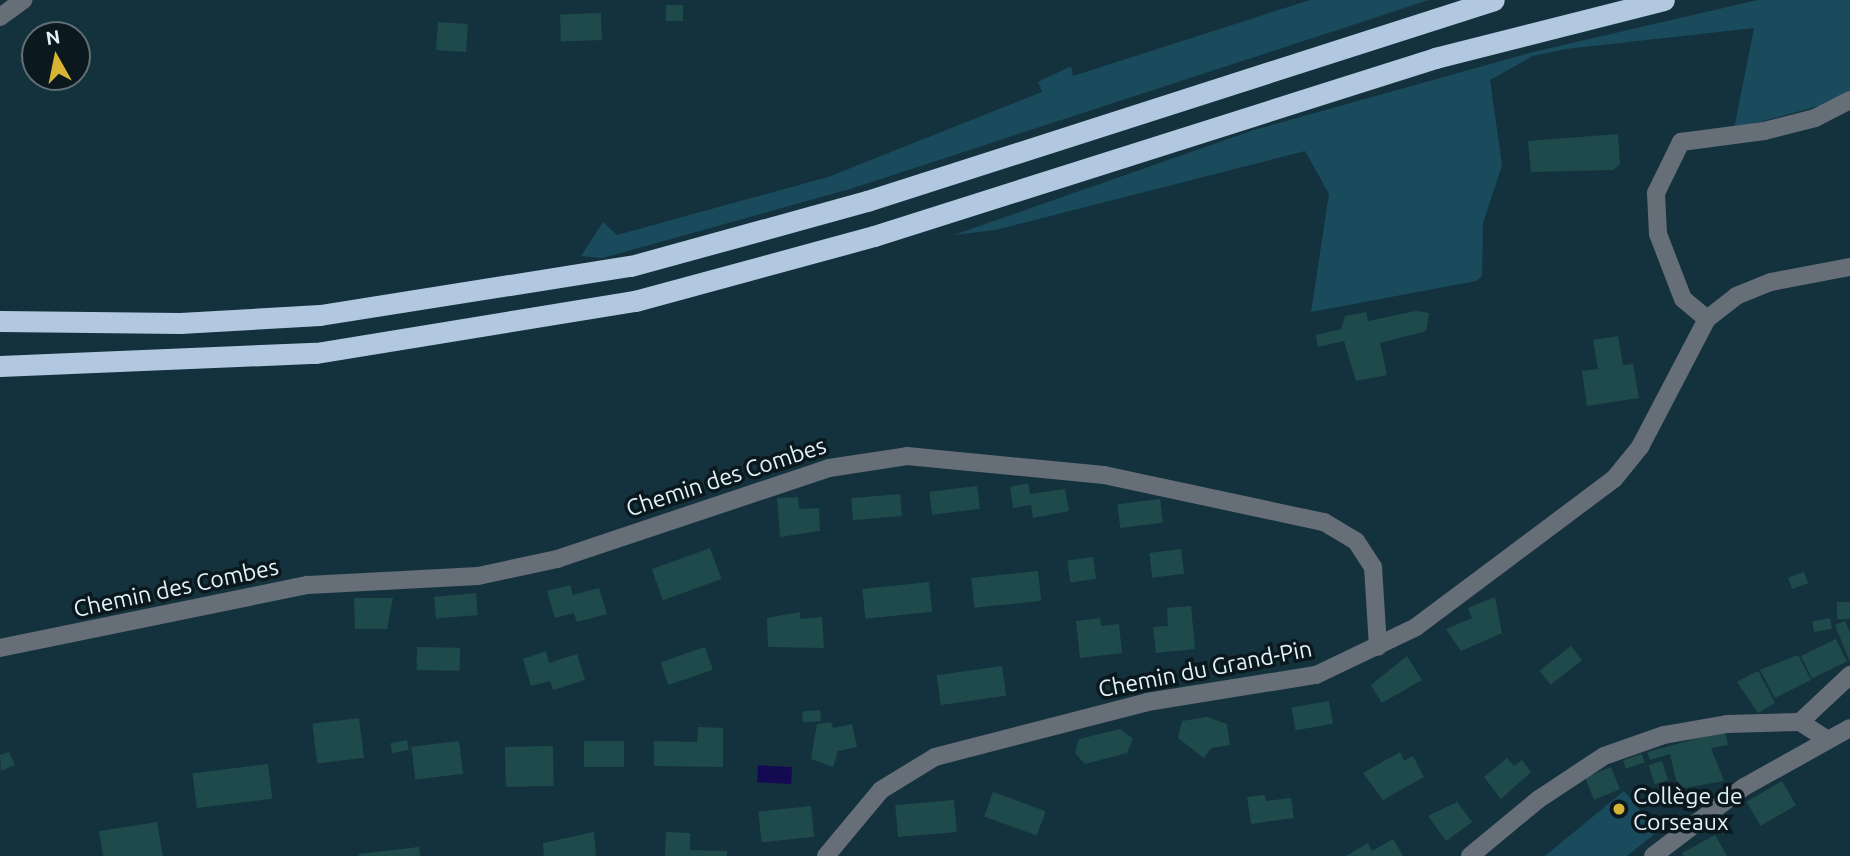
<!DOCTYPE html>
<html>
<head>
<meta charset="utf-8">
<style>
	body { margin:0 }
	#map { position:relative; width:1850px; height:856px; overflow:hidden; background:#14323d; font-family:Ubuntu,sans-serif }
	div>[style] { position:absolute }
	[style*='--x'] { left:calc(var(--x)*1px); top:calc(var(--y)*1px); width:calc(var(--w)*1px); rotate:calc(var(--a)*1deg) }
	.green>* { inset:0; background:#194b5c }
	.water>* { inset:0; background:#130a51; transform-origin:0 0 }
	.building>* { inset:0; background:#1f4a4b; transform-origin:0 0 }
	.minor>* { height:18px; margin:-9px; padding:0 9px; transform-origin:9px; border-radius:9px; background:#666e78 }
	.motorway>* { height:21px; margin:-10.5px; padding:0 10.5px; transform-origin:10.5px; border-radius:10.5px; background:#b2c8e0 }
	.dots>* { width:19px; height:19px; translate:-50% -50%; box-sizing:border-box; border:4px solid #0b181d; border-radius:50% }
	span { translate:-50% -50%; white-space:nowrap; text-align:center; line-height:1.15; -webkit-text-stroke:7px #0b181d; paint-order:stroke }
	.street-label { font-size:23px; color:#e2f3fa }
	.poi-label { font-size:23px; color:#e2f3fa }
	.left { translate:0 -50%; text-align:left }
	.north { position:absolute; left:21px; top:21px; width:70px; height:70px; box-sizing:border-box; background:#0b181d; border:2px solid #617075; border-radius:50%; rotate:351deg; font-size:19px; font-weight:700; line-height:28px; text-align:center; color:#e2f3fa }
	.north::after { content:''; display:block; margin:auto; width:24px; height:32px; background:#d7b434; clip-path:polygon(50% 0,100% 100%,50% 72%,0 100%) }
</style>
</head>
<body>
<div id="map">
	<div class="green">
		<i style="clip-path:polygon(1310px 0,1429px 0,850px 189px,603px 258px,581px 256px,603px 222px,617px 235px,828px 177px,1042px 92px,1038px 82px,1071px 66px,1073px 76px)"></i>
		<i style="clip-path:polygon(1758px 0,1850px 0,1850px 91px,1834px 102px,1734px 129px,1754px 28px,1566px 49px,1533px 56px,1490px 80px,1502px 165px,1483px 223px,1482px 276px,1476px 281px,1311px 312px,1329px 194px,1305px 151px,995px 230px,954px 235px,1254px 130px,1533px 52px)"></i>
		<i style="clip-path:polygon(1624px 791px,1658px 831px,1627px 856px,1545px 856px)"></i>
	</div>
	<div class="water">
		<i style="left:792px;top:767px;width:17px;height:34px;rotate:93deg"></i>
	</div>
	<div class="building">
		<i style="left:683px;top:5px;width:16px;height:17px;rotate:90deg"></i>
		<i style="left:601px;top:13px;width:27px;height:41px;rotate:88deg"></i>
		<i style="left:438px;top:22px;width:30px;height:28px;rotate:4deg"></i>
		<i style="clip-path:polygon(1618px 134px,1620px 164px,1613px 170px,1531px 172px,1528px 141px)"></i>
		<i style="clip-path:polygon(1416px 311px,1429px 313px,1426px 331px,1380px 343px,1387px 375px,1356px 381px,1344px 341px,1318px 347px,1316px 335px,1341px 329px,1345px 316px,1366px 312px,1368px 321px)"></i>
		<i style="clip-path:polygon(1618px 336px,1623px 365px,1633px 364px,1639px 398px,1587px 406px,1582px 371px,1598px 369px,1593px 340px)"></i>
		<i style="clip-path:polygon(1028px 483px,1030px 494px,1065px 489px,1069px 511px,1033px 518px,1031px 505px,1013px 508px,1010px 487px)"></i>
		<i style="left:977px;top:486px;width:23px;height:48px;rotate:83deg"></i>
		<i style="left:900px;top:494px;width:22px;height:49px;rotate:85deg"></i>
		<i style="clip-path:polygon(798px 497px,799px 509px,819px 508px,820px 531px,780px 537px,777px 498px)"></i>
		<i style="left:1160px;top:499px;width:24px;height:43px;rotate:83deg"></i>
		<i style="left:710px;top:548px;width:33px;height:62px;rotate:70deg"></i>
		<i style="left:1181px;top:549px;width:25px;height:32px;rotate:83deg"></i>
		<i style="left:1093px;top:557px;width:22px;height:26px;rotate:82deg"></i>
		<i style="left:1038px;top:571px;width:30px;height:67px;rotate:84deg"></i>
		<i style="left:1804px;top:572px;width:12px;height:17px;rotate:70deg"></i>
		<i style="left:929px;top:582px;width:30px;height:67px;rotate:84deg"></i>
		<i style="clip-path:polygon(570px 585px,573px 595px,599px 588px,607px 614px,577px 622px,574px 613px,555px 618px,547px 591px)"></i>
		<i style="left:476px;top:593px;width:22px;height:42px;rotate:85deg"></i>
		<i style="clip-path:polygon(1495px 597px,1502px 633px,1461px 651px,1446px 629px,1472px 618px,1468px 608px)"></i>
		<i style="clip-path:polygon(354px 598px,393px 598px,387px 629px,355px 629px)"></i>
		<i style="left:1837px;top:602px;width:13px;height:17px"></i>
		<i style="clip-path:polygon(1191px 606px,1195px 649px,1156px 653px,1153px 627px,1168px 626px,1167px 608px)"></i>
		<i style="clip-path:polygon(800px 612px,800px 619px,822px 617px,824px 648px,768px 647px,767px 618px)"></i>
		<i style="clip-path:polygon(1100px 618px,1101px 626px,1119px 624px,1122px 653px,1080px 658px,1076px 621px)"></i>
		<i style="left:1830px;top:618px;width:11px;height:18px;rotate:80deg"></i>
		<i style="clip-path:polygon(1845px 621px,1850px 633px,1850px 662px,1835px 625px)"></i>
		<i style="left:1836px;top:639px;width:25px;height:39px;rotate:64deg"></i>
		<i style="left:1571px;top:646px;width:18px;height:40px;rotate:52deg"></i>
		<i style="left:417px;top:647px;width:43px;height:23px;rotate:1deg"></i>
		<i style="left:705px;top:647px;width:24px;height:47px;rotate:71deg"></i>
		<i style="clip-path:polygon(546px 651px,549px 663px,577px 654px,585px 680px,553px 690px,550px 681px,531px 686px,523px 659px)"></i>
		<i style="clip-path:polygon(1798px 655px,1811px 680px,1775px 698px,1760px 670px)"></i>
		<i style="clip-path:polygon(1407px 656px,1422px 680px,1382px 703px,1371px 685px)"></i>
		<i style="left:1002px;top:666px;width:30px;height:66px;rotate:82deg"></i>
		<i style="clip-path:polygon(1758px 671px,1775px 703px,1758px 713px,1737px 682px)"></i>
		<i style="left:1329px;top:701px;width:23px;height:38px;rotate:80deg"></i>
		<i style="left:820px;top:710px;width:11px;height:18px;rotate:85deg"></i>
		<i style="clip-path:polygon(1207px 717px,1227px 724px,1230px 745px,1211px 748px,1204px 758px,1178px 738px,1182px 721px)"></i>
		<i style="left:359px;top:718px;width:40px;height:47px;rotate:83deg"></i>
		<i style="clip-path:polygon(831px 722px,833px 728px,852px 724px,857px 747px,838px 751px,833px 767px,811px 759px,817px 724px)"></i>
		<i style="clip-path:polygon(698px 727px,723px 728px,723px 767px,654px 766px,654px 741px,697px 742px)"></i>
		<i style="clip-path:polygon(1120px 729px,1133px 739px,1127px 753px,1085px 764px,1075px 753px,1079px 739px)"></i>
		<i style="clip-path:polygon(1725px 731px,1728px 745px,1711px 748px,1724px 781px,1678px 789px,1670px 754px,1650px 760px,1647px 752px)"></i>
		<i style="left:407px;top:740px;width:10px;height:17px;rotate:79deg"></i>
		<i style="left:459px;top:741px;width:33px;height:48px;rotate:83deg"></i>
		<i style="left:584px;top:741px;width:40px;height:26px"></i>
		<i style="left:553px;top:746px;width:40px;height:48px;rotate:89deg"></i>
		<i style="clip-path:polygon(9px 752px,15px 765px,1px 771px,0 755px)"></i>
		<i style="clip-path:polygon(1400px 752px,1404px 761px,1413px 756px,1424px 777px,1383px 800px,1363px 773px)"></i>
		<i style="left:1642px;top:754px;width:9px;height:20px;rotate:72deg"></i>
		<i style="clip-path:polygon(1507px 758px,1514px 766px,1522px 760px,1531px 772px,1501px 799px,1484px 777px)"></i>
		<i style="left:1662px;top:761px;width:20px;height:14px;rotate:72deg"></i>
		<i style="left:268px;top:764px;width:35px;height:76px;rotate:83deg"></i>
		<i style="left:1611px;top:767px;width:24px;height:28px;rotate:68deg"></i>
		<i style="left:1782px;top:781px;width:28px;height:41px;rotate:60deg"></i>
		<i style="left:993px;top:792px;width:56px;height:26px;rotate:20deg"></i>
		<i style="clip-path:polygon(1265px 795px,1266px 801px,1291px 798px,1294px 818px,1251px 824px,1247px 797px)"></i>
		<i style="left:954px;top:800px;width:32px;height:59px;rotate:85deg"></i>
		<i style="clip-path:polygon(1457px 802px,1472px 822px,1446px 841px,1428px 816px)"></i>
		<i style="left:811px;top:806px;width:31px;height:53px;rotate:84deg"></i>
		<i style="clip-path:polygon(157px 822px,163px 856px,103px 856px,99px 831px)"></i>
		<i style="clip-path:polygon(594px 832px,596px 856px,544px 856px,543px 843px)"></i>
		<i style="clip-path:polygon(666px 832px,690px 833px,690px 850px,727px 851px,727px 856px,665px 856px)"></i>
		<i style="clip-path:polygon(1715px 835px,1727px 856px,1684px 856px,1682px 853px)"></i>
		<i style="clip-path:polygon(1393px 839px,1403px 856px,1346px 856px,1368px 843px,1372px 851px)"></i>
		<i style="clip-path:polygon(419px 847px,420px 856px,359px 856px,359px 854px)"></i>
	</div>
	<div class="minor">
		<i style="--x:0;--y:17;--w:29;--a:-36"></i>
		<i style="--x:1707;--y:319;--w:31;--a:-140"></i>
		<i style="--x:1683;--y:299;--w:70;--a:-111"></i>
		<i style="--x:1658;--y:234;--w:41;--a:-92.8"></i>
		<i style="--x:1656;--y:193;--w:57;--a:-63.9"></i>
		<i style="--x:1681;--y:142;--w:84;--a:-7.5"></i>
		<i style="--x:1764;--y:131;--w:53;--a:-14.3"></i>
		<i style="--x:1815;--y:118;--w:39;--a:-27"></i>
		<i style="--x:0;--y:648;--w:314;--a:-11.6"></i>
		<i style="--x:308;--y:585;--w:170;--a:-3"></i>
		<i style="--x:478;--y:576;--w:81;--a:-12.1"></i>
		<i style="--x:557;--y:559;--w:287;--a:-18.5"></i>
		<i style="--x:829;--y:468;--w:79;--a:-8.7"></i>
		<i style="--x:907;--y:456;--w:198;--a:5.5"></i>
		<i style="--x:1104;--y:475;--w:225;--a:12.1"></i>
		<i style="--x:1324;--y:522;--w:37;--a:31"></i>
		<i style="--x:1356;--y:541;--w:31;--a:57"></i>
		<i style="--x:1373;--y:567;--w:80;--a:86.4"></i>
		<i style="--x:1800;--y:722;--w:69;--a:-43.2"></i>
		<i style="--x:826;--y:856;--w:86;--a:-50.2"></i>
		<i style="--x:881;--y:790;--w:63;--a:-31.4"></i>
		<i style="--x:935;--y:757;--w:219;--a:-14.5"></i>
		<i style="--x:1147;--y:702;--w:171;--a:-9.1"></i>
		<i style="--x:1316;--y:675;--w:111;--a:-25.6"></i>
		<i style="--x:1416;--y:627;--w:247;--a:-36.8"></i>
		<i style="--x:1614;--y:479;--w:41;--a:-50.9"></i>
		<i style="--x:1640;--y:447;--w:144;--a:-62.4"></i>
		<i style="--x:1707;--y:319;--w:37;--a:-38"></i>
		<i style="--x:1736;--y:296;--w:38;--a:-22"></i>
		<i style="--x:1771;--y:282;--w:80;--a:-10.8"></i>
		<i style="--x:1470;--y:856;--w:89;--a:-39.6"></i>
		<i style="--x:1539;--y:799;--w:78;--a:-33.5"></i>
		<i style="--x:1604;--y:756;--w:64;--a:-19.3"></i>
		<i style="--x:1664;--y:735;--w:64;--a:-9.9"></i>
		<i style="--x:1727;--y:724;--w:73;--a:-1.6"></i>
		<i style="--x:1800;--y:722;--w:31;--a:33"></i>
		<i style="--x:1653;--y:856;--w:114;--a:-37.2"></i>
		<i style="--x:1744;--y:787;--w:121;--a:-29.1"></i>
	</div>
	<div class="motorway">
		<i style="--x:0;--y:321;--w:180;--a:0.6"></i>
		<i style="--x:180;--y:323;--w:140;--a:-3.3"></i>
		<i style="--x:320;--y:315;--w:315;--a:-9"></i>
		<i style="--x:631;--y:266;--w:245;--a:-15.4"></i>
		<i style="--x:867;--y:201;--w:658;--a:-17.77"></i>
		<i style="--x:0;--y:366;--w:316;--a:-2.4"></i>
		<i style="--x:316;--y:353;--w:323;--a:-9.3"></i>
		<i style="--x:635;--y:301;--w:248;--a:-15.2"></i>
		<i style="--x:874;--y:236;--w:589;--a:-17.6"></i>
		<i style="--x:1435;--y:58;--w:236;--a:-14.2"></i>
	</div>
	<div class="dots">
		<i style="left:1619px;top:809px;background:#d7b434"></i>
	</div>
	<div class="street-label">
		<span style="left:726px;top:477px;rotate:-18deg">Chemin des Combes</span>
		<span style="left:176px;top:588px;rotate:-12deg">Chemin des Combes</span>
		<span style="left:1205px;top:669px;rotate:-11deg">Chemin du Grand-Pin</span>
	</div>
	<div class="poi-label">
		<span class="left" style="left:1633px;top:809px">Collège de<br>Corseaux</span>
	</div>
	<div class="north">N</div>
</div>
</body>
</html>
